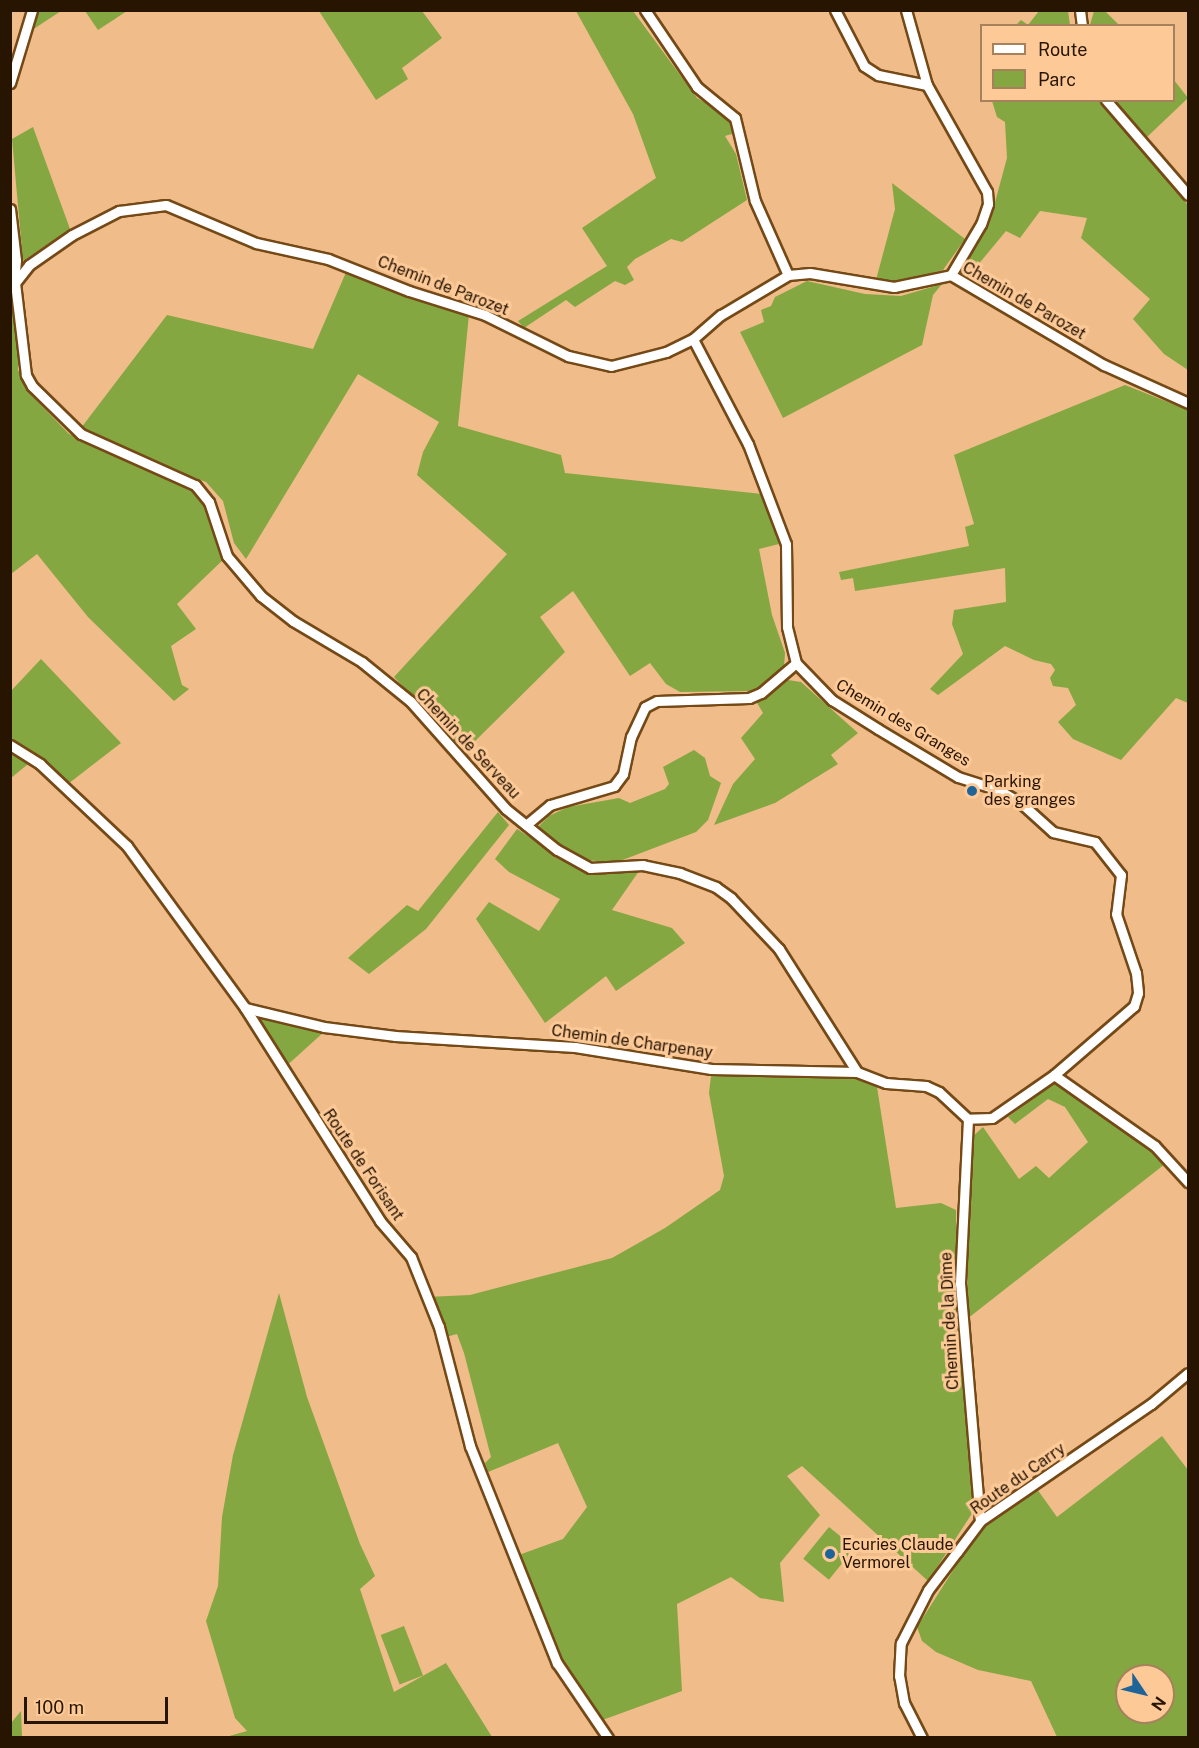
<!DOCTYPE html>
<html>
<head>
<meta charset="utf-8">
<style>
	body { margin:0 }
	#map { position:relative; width:1199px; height:1748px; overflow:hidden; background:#efbc8a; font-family:"Public Sans",sans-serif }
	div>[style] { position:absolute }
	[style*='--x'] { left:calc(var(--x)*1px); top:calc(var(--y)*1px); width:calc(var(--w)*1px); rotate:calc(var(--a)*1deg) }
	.green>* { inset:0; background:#84a741; transform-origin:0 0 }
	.roads { filter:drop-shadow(2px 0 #754916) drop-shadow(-2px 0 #754916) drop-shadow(0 2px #754916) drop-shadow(0 -2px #754916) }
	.minor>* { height:9px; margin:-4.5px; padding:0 4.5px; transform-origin:4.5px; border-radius:4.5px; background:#fff }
	.dots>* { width:16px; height:16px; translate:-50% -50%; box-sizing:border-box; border:3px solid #fcc997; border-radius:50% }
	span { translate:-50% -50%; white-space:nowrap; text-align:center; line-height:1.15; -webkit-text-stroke:6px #fcc997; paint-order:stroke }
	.street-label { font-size:16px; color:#271502 }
	.poi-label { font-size:16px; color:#271502 }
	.left { translate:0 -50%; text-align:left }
	.frame { position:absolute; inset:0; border:12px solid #271502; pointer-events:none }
	.legend { position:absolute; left:980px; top:24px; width:195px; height:78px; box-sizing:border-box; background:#fcc997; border:2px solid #a7815b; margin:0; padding:8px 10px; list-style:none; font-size:18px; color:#271502 }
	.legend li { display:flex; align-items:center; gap:12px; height:30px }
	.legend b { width:30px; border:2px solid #a7815b }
	.north { position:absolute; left:1115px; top:1664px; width:60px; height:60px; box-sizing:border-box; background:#fcc997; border:2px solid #a7815b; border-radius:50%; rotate:125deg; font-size:16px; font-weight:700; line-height:24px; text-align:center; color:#271502 }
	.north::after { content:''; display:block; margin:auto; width:21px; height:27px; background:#1f6499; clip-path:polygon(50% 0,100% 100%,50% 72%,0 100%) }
	.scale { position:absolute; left:24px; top:1697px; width:144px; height:27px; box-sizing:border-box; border:3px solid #271502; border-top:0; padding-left:8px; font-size:18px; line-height:21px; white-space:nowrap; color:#271502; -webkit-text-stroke:4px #fcc997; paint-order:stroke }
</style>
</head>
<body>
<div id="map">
	<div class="green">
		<i style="clip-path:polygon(37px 11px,61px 11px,29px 32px)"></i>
		<i style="clip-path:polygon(85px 11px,127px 11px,98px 30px)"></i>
		<i style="clip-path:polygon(319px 11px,422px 11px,442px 38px,402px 68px,408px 79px,376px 100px)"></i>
		<i style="clip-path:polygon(576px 11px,633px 11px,697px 98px,727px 115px,735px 133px,725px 136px,736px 154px,747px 200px,682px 242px,671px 239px,635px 259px,627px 267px,634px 280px,625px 285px,615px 281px,575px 307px,566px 300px,524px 328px,518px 321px,607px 266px,582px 228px,656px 178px,633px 114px)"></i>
		<i style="clip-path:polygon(1039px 11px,1068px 11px,1070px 25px,1016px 25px,1021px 20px,1028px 25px)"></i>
		<i style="clip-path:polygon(1094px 11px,1105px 11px,1119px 25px,1090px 25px)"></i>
		<i style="clip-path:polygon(1174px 80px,1188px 98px,1146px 138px,1114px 101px,1174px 100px)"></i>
		<i style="clip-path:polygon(992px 101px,1099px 101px,1188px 205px,1188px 370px,1164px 354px,1133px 319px,1150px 299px,1081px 238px,1087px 218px,1040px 211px,1020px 238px,1006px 231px,967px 278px,959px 273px,991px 217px,1007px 158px,1005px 122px,997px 117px)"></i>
		<i style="clip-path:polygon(33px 127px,70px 229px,23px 261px,12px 139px)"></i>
		<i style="clip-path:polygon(892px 183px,965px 239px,943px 270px,897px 282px,876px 280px,895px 209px)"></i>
		<i style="clip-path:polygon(347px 270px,469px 314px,458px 426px,561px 455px,565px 473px,762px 494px,779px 544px,759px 549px,772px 615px,785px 653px,784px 667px,755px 691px,680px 692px,666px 684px,650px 663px,630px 676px,573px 591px,540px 617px,565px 652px,465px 751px,394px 677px,507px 554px,417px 475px,423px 452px,439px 422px,358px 374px,246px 559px,234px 543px,223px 501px,206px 482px,97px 441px,81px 428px,167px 315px,313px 349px)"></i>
		<i style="clip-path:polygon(807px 281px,865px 294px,901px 296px,942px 284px,933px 295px,922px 345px,783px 418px,740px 332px,764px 322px,761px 310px,771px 306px,775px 297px)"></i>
		<i style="clip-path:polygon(11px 310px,18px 316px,18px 370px,32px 396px,69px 434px,195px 485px,209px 502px,227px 556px,177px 604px,196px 629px,171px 646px,182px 685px,189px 689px,174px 701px,88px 617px,37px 554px,11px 574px)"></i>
		<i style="clip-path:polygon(1125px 385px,1188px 410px,1188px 703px,1176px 698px,1121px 760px,1073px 739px,1058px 722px,1076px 705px,1068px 688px,1053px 686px,1050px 678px,1055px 670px,1051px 664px,1034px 660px,1005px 646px,938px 695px,930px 689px,963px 654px,952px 624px,954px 610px,1006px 602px,1005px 568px,855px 591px,853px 578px,841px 580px,839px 572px,969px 546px,965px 527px,974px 524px,954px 455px)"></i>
		<i style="clip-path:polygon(41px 659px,121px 743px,64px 787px,33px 760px,11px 778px,10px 692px)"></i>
		<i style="clip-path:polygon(788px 680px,801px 682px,858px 733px,831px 755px,838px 764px,775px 803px,714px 825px,733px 784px,755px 759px,741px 738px,763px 713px,756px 701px)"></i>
		<i style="clip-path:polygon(694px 750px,705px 758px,710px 776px,721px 783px,708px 820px,696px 832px,612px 864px,578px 858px,538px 827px,549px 816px,568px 807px,619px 798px,630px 803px,665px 789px,669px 784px,663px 767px)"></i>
		<i style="clip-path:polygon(498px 812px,509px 825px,426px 929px,369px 974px,348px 958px,407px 905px,418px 911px)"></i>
		<i style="clip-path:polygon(517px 829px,583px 871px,639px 871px,612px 910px,672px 928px,685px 943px,616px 991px,606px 976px,545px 1023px,476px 919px,489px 902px,539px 931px,560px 899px,509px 872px,495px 859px)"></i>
		<i style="clip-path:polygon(258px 1018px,325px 1031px,283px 1069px,255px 1022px)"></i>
		<i style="clip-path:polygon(711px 1076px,859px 1079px,877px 1087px,896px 1208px,941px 1203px,956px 1210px,956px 1327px,975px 1494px,971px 1515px,928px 1581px,802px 1466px,787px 1476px,820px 1515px,780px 1563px,784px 1602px,760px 1598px,731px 1577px,677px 1604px,682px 1691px,597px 1722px,564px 1677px,516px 1556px,563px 1539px,587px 1507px,558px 1443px,488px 1472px,485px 1463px,491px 1457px,464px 1353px,457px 1334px,442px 1338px,427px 1297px,470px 1295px,612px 1258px,665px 1228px,720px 1190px,724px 1176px,709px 1093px)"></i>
		<i style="clip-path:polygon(1056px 1082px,1111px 1117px,1165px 1164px,967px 1319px,970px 1139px,983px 1127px,1019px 1179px,1036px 1166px,1049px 1178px,1088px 1142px,1065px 1107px,1048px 1099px,1015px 1124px,1008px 1117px)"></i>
		<i style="clip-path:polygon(279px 1293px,307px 1397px,360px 1544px,375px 1576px,360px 1589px,394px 1692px,446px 1663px,492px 1737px,226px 1737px,247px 1731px,235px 1718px,206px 1621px,218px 1586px,222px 1517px,233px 1455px)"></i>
		<i style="clip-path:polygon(evenodd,1162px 1436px,1188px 1470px,1188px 1737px,1057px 1737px,1031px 1681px,978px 1670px,936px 1652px,922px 1641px,917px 1627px,977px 1533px,1037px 1489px,1057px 1517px,1162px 1436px,1127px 1676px,1163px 1676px,1163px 1712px,1127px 1712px,1127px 1676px)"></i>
		<i style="left:829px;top:1527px;width:33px;height:41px;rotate:39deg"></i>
		<i style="left:404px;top:1626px;width:53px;height:25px;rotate:69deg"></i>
		<i style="clip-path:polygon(21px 1711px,22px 1737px,11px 1737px,11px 1723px)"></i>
	</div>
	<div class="roads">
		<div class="minor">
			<i style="--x:645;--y:10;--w:93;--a:56"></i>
			<i style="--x:697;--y:87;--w:49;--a:39.2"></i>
			<i style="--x:735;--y:118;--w:85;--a:76.5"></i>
			<i style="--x:755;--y:201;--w:81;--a:66"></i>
			<i style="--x:835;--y:10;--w:63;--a:62.6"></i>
			<i style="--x:864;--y:66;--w:17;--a:33"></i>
			<i style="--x:878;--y:75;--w:50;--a:11.5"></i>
			<i style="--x:906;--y:10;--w:78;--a:74.4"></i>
			<i style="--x:927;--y:85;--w:123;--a:60.7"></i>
			<i style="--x:987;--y:192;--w:12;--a:85"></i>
			<i style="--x:988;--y:204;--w:21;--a:109"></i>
			<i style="--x:981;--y:224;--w:59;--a:120.5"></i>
			<i style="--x:1080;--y:10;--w:16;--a:83"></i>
			<i style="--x:10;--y:83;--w:76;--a:-73.2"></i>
			<i style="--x:1106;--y:100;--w:125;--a:49.2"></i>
			<i style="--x:10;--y:209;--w:51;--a:83.3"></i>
			<i style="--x:16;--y:260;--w:24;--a:95"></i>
			<i style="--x:693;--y:339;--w:119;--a:62.4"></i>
			<i style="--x:748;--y:444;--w:107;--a:69.2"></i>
			<i style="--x:786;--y:544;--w:83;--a:89.3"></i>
			<i style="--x:787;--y:627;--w:37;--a:76"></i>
			<i style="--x:796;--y:663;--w:52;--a:45.8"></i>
			<i style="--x:832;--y:700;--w:54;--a:32.2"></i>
			<i style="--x:878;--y:729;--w:93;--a:31"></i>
			<i style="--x:958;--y:777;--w:43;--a:17.6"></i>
			<i style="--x:999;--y:790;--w:27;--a:31"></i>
			<i style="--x:1022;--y:804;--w:42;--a:42.1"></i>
			<i style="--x:1053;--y:832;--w:43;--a:13.4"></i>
			<i style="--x:1095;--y:842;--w:42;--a:51.8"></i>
			<i style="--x:1121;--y:875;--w:39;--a:97"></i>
			<i style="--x:1116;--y:914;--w:62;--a:71.3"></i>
			<i style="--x:1136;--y:973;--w:20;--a:84"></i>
			<i style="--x:1138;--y:993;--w:14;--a:107"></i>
			<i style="--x:1134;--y:1006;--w:106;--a:139.2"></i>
			<i style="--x:1054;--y:1075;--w:75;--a:145.3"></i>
			<i style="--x:992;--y:1118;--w:24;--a:178"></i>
			<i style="--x:10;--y:745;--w:36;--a:32"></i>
			<i style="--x:40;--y:764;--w:120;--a:43.3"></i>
			<i style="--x:127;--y:846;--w:200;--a:53.9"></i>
			<i style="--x:245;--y:1008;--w:252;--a:57.6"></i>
			<i style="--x:380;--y:1221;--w:48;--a:49.3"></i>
			<i style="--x:411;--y:1257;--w:75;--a:68.2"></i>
			<i style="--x:439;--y:1327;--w:123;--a:75.4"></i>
			<i style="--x:470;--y:1446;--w:234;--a:68.2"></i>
			<i style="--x:557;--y:1663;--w:91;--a:55.8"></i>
			<i style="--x:526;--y:825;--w:31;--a:-40"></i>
			<i style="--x:550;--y:805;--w:67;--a:-16.5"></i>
			<i style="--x:614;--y:786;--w:15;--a:-53"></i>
			<i style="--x:623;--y:774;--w:38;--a:-78"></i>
			<i style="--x:631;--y:737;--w:33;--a:-65"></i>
			<i style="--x:645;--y:707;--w:13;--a:-27"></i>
			<i style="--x:657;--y:701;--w:92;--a:-1.9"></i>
			<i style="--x:749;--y:698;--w:13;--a:-23"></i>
			<i style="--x:761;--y:693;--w:46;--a:-40.6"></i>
			<i style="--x:245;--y:1008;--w:81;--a:13.5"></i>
			<i style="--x:324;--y:1027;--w:72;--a:7.2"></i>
			<i style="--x:395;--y:1036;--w:180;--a:3.5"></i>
			<i style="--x:575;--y:1047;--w:138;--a:9.2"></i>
			<i style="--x:711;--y:1069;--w:146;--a:1.2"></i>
			<i style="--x:857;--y:1072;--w:31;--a:21"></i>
			<i style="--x:886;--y:1083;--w:40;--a:4.3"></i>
			<i style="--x:926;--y:1086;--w:14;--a:25"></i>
			<i style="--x:939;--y:1092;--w:40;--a:43"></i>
			<i style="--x:857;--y:1072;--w:146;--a:-122.4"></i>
			<i style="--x:779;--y:949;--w:70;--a:-133.3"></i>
			<i style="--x:731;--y:898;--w:19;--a:-144"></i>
			<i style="--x:716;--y:887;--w:39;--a:-159"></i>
			<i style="--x:680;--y:873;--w:38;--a:-168"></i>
			<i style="--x:643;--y:865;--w:53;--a:176.8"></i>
			<i style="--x:590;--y:868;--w:38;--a:-151"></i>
			<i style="--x:557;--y:850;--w:65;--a:-141.2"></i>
			<i style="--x:506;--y:809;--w:144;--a:-131.6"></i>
			<i style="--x:410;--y:701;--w:62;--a:-140.9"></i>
			<i style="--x:362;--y:662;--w:80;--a:-149.3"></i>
			<i style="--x:293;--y:621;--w:41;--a:-142"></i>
			<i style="--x:261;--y:596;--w:52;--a:-130.4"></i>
			<i style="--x:227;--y:556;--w:57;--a:-108.4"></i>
			<i style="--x:209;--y:502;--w:22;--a:-129"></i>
			<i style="--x:195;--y:485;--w:125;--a:-155.9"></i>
			<i style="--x:81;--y:434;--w:69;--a:-135.6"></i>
			<i style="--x:32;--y:386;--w:13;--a:-119"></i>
			<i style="--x:26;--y:375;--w:93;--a:-96.8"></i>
			<i style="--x:15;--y:283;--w:23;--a:-52"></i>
			<i style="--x:29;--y:265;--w:52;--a:-34.9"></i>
			<i style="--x:72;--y:235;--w:53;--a:-27.1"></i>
			<i style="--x:119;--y:211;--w:47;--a:-7.3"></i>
			<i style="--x:166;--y:205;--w:98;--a:22.9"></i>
			<i style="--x:256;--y:243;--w:74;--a:12.5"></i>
			<i style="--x:328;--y:259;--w:87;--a:21.6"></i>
			<i style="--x:409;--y:291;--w:80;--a:17.5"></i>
			<i style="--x:485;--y:315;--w:93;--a:26.3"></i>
			<i style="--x:568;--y:356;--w:44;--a:13.1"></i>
			<i style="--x:611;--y:366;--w:57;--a:-14.3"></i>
			<i style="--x:666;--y:352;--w:30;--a:-26"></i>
			<i style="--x:693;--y:339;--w:37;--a:-41"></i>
			<i style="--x:721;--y:315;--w:78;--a:-30.8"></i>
			<i style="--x:788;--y:275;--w:22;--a:-5"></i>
			<i style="--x:810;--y:273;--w:85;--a:9.5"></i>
			<i style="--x:894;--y:287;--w:58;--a:-11.9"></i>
			<i style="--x:951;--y:275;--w:178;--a:30.5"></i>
			<i style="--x:1104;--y:365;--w:92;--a:24.3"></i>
			<i style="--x:1054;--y:1075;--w:123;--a:35.1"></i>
			<i style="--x:1155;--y:1146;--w:49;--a:47.5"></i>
			<i style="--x:968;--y:1119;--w:164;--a:92.8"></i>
			<i style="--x:960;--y:1283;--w:239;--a:85.2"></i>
			<i style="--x:922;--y:1738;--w:39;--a:-117"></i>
			<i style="--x:904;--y:1703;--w:27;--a:-100"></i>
			<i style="--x:899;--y:1676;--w:33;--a:-87"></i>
			<i style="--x:901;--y:1643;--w:59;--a:-63"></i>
			<i style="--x:928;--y:1590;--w:48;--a:-52.7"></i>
			<i style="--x:957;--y:1552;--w:39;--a:-53"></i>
			<i style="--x:980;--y:1521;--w:207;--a:-34.4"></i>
			<i style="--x:1151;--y:1404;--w:48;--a:-40"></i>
		</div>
	</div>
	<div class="dots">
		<i style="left:972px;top:791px;background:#1f6499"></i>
		<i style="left:830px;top:1554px;background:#1f6499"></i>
	</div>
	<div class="street-label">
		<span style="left:443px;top:286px;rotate:21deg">Chemin de Parozet</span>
		<span style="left:1024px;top:301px;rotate:30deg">Chemin de Parozet</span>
		<span style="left:903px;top:723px;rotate:31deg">Chemin des Granges</span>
		<span style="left:468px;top:744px;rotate:47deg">Chemin de Serveau</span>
		<span style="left:632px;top:1042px;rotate:8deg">Chemin de Charpenay</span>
		<span style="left:363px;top:1165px;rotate:56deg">Route de Forisant</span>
		<span style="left:950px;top:1321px;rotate:-93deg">Chemin de la Dîme</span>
		<span style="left:1018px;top:1479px;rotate:-35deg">Route du Carry</span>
	</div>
	<div class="poi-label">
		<span class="left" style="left:984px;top:791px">Parking<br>des granges</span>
		<span class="left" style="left:842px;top:1554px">Ecuries Claude<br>Vermorel</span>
	</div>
	<div class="frame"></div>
	<ul class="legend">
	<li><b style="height:8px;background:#fff"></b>Route</li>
	<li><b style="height:16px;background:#84a741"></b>Parc</li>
	</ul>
	<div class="north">N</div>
	<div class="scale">100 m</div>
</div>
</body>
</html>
